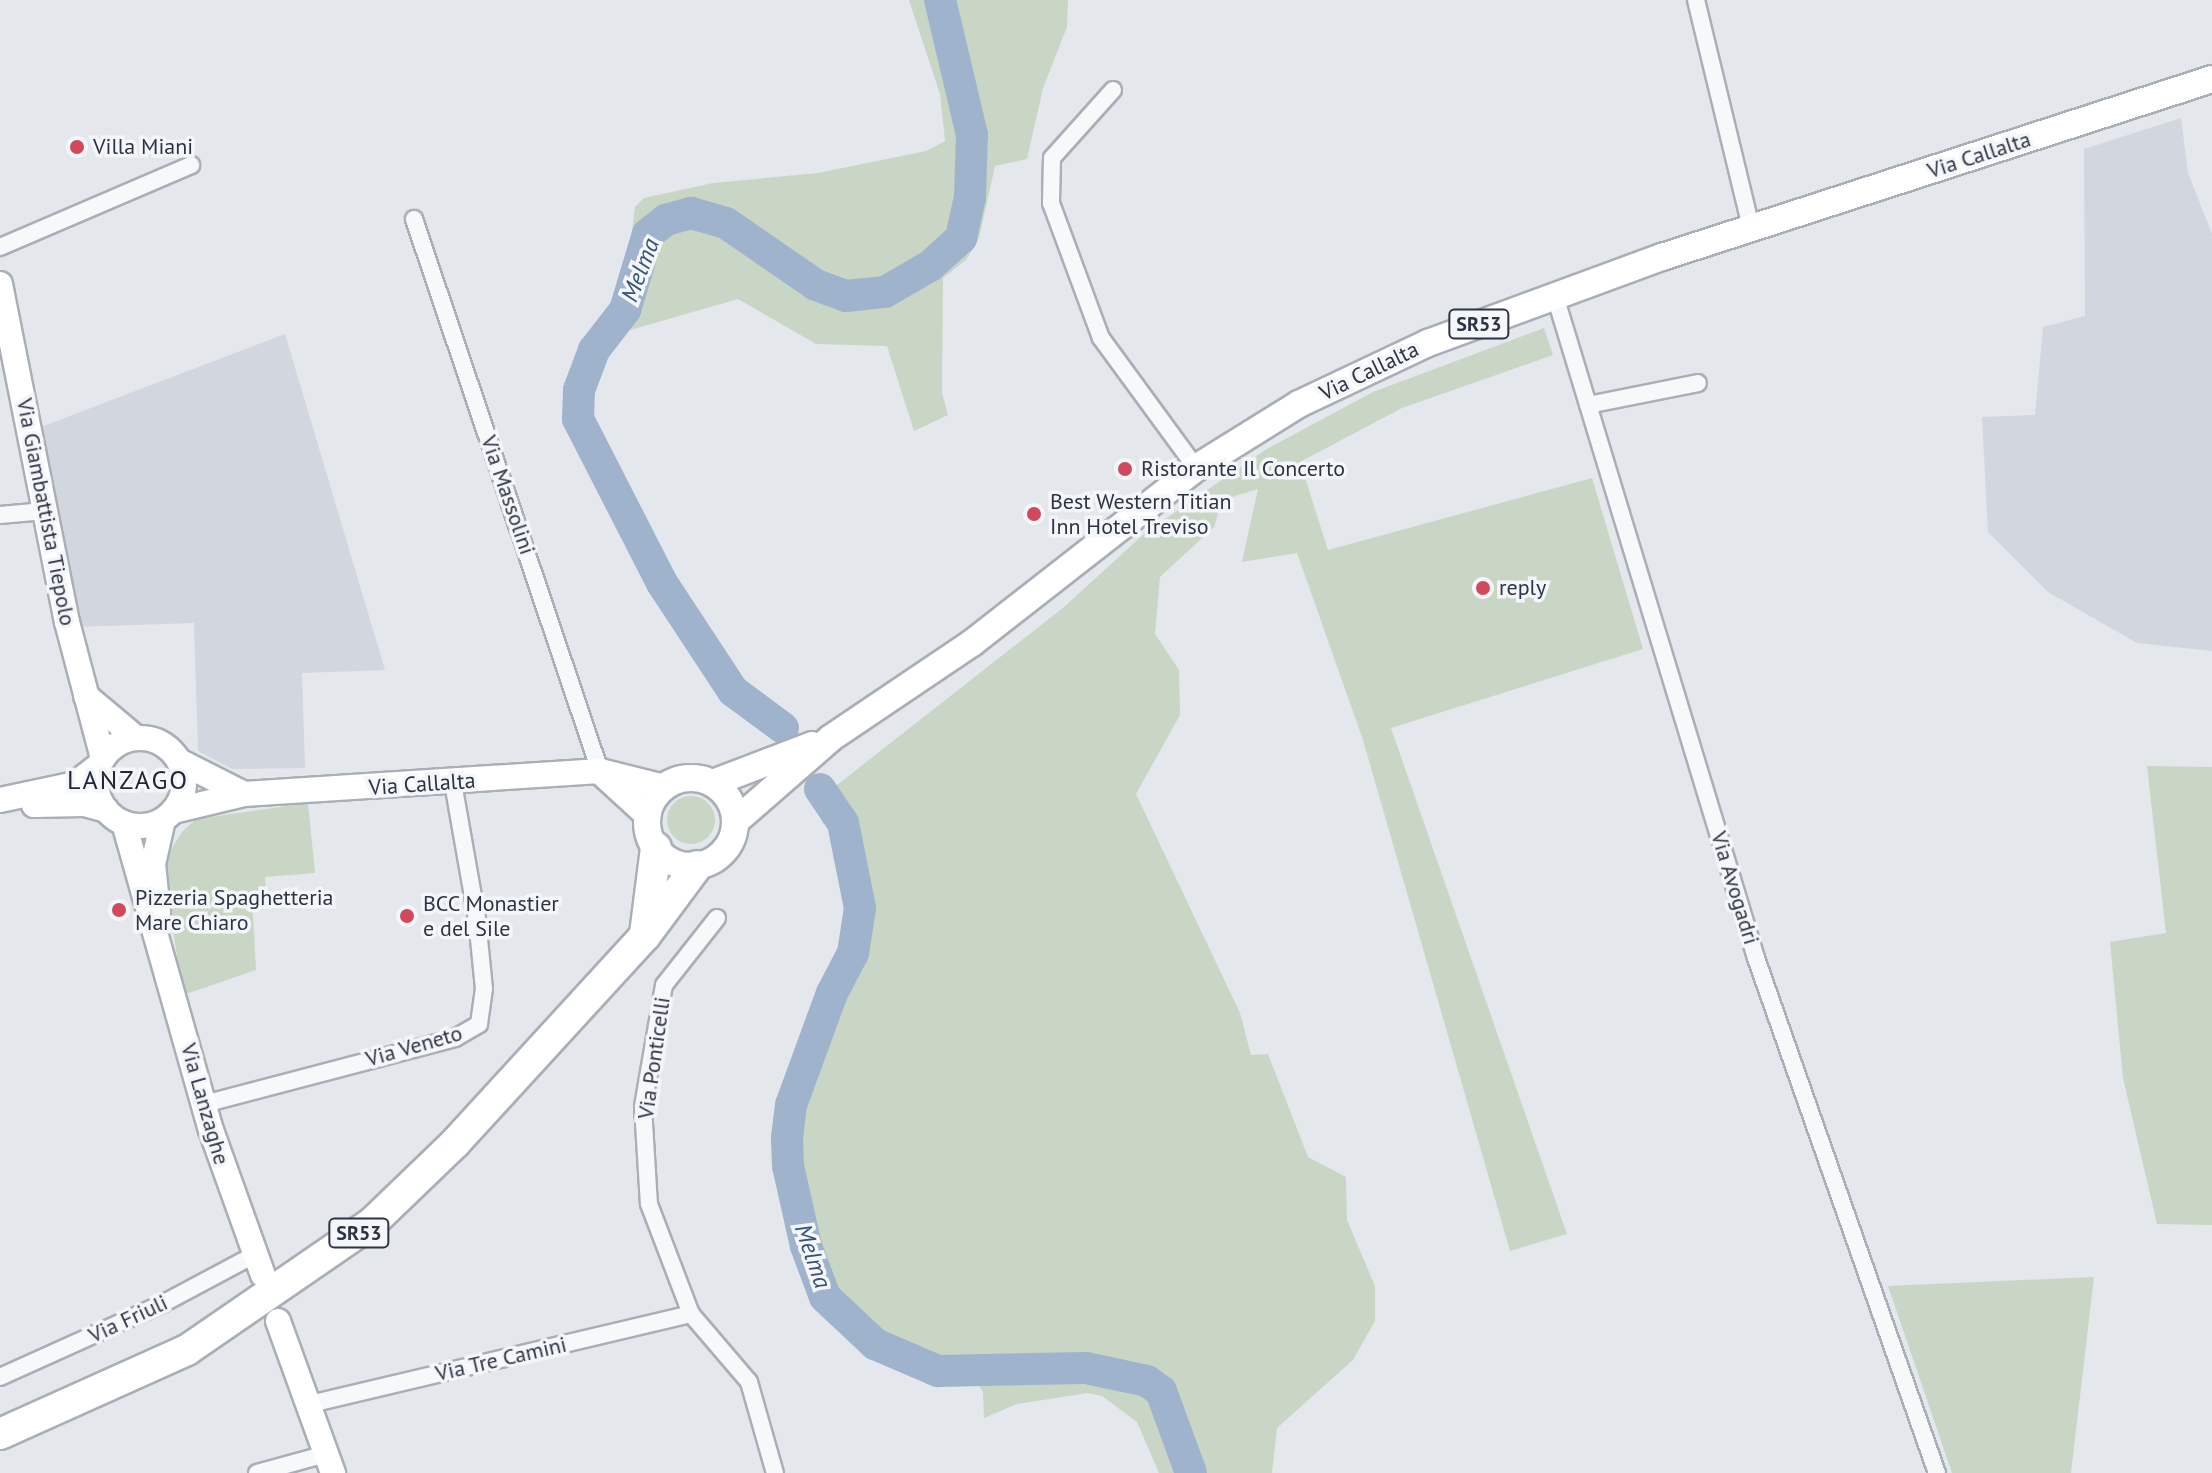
<!DOCTYPE html>
<html>
<head>
<meta charset="utf-8">
<style>
	body { margin:0 }
	#map { position:relative; width:2212px; height:1473px; overflow:hidden; background:#e4e7ec; font-family:"PT Sans",sans-serif }
	div>[style] { position:absolute }
	[style*='--x'] { left:calc(var(--x)*1px); top:calc(var(--y)*1px); width:calc(var(--w)*1px); rotate:calc(var(--a)*1deg) }
	.built>* { inset:0; background:#d2d6de }
	.green>* { inset:0; background:#c9d6c5 }
	.round { border-radius:50% }
	.river>* { height:32px; margin:-16px; padding:0 16px; transform-origin:16px; border-radius:16px; background:#9fb4cc }
	.roads { filter:drop-shadow(2px 0 #a9aeb7) drop-shadow(-2px 0 #a9aeb7) drop-shadow(0 2px #a9aeb7) drop-shadow(0 -2px #a9aeb7) }
	.street>* { height:16px; margin:-8px; padding:0 8px; transform-origin:8px; border-radius:8px; background:#f7f8fa }
	.secondary>* { height:24px; margin:-12px; padding:0 12px; transform-origin:12px; border-radius:12px; background:#fff }
	.secondary>.ring { margin:-12px; padding:0; box-sizing:content-box; background:none; border:24px solid #fff; border-radius:50% }
	.primary>* { height:26px; margin:-13px; padding:0 13px; transform-origin:13px; border-radius:13px; background:#fff }
	.primary>.ring { margin:-13px; padding:0; box-sizing:content-box; background:none; border:26px solid #fff; border-radius:50% }
	.highway>* { height:30px; margin:-15px; padding:0 15px; transform-origin:15px; border-radius:15px; background:#fff }
	.dots>* { width:22px; height:22px; translate:-50% -50%; box-sizing:border-box; border:4px solid #f4f6f9; border-radius:50% }
	span { translate:-50% -50%; white-space:nowrap; text-align:center; line-height:1.15; -webkit-text-stroke:7px #f4f6f9; paint-order:stroke }
	.shield-label span { padding:2px 6px; background:#f4f6f9; border:2px solid; border-radius:6px; -webkit-text-stroke-width:0 }
	.shield-label { font-size:20px; color:#2b3445; font-weight:700 }
	.poi-label { font-size:22px; color:#2b3445 }
	.left { translate:0 -50%; text-align:left }
	.street-label { font-size:22px; color:#2b3445 }
	.water-label { font-size:24px; color:#34527a; font-style:italic }
	.quarter-label { font-size:26px; color:#1d2536; letter-spacing:2px }
</style>
</head>
<body>
<div id="map">
	<div class="built">
		<i style="clip-path:polygon(2181px 118px,2188px 173px,2212px 234px,2212px 651px,2137px 643px,2048px 592px,1988px 532px,1982px 417px,2035px 415px,2043px 327px,2085px 316px,2084px 149px)"></i>
		<i style="clip-path:polygon(285px 334px,385px 670px,302px 673px,305px 768px,232px 769px,198px 751px,194px 623px,74px 627px,41px 427px)"></i>
	</div>
	<div class="green">
		<i style="clip-path:polygon(909px 0,1068px 0,1067px 27px,1043px 88px,1027px 159px,995px 166px,979px 238px,966px 260px,943px 278px,942px 393px,948px 415px,914px 431px,887px 346px,816px 344px,738px 299px,592px 341px,624px 297px,635px 207px,644px 198px,713px 183px,818px 173px,926px 151px,945px 141px,940px 94px)"></i>
		<i style="clip-path:polygon(1544px 328px,1553px 355px,1402px 408px,1300px 462px,1328px 550px,1592px 478px,1643px 649px,1391px 728px,1567px 1234px,1510px 1251px,1363px 740px,1297px 553px,1242px 562px,1258px 489px,1222px 500px,1214px 527px,1160px 577px,1155px 634px,1179px 670px,1180px 715px,1136px 794px,1240px 1013px,1251px 1055px,1268px 1054px,1308px 1157px,1346px 1177px,1347px 1220px,1375px 1286px,1375px 1321px,1353px 1360px,1277px 1428px,1272px 1473px,1159px 1473px,1137px 1422px,1102px 1396px,1088px 1393px,1017px 1404px,984px 1418px,983px 1392px,974px 1378px,901px 1365px,850px 1334px,828px 1312px,810px 1279px,792px 1216px,782px 1174px,784px 1113px,816px 1018px,843px 965px,854px 922px,850px 862px,832px 818px,822px 824px,823px 796px,1064px 607px,1145px 533px,1265px 450px,1373px 392px)"></i>
		<i style="clip-path:polygon(2147px 766px,2212px 767px,2212px 1225px,2157px 1224px,2123px 1078px,2110px 942px,2166px 933px)"></i>
		<i class="round" style="left:667px;top:796px;width:48px;height:48px"></i>
		<i style="clip-path:polygon(308px 803px,315px 873px,265px 877px,266px 892px,252px 895px,256px 970px,183px 995px,165px 878px,170px 851px,182px 832px,196px 819px)"></i>
		<i style="clip-path:polygon(2094px 1277px,2071px 1473px,1952px 1473px,1888px 1286px)"></i>
	</div>
	<div class="river">
		<i style="--x:783;--y:728;--w:62;--a:-143.5"></i>
		<i style="--x:733;--y:691;--w:129;--a:-123.3"></i>
		<i style="--x:662;--y:583;--w:184;--a:-117.1"></i>
		<i style="--x:578;--y:419;--w:29;--a:-88"></i>
		<i style="--x:579;--y:390;--w:43;--a:-69.4"></i>
		<i style="--x:594;--y:350;--w:51;--a:-52.2"></i>
		<i style="--x:625;--y:310;--w:79;--a:-73.2"></i>
		<i style="--x:648;--y:234;--w:23;--a:-38"></i>
		<i style="--x:666;--y:220;--w:26;--a:-16"></i>
		<i style="--x:691;--y:213;--w:36;--a:16"></i>
		<i style="--x:726;--y:223;--w:109;--a:34.6"></i>
		<i style="--x:816;--y:285;--w:32;--a:20"></i>
		<i style="--x:846;--y:296;--w:39;--a:-6"></i>
		<i style="--x:885;--y:292;--w:52;--a:-30"></i>
		<i style="--x:930;--y:266;--w:42;--a:-42.1"></i>
		<i style="--x:961;--y:238;--w:42;--a:-77.6"></i>
		<i style="--x:970;--y:197;--w:62;--a:-88.2"></i>
		<i style="--x:972;--y:135;--w:139;--a:-103.3"></i>
		<i style="--x:820;--y:789;--w:41;--a:55.9"></i>
		<i style="--x:843;--y:823;--w:87;--a:78.7"></i>
		<i style="--x:860;--y:908;--w:46;--a:98.8"></i>
		<i style="--x:853;--y:953;--w:45;--a:117.7"></i>
		<i style="--x:832;--y:993;--w:119;--a:110.1"></i>
		<i style="--x:791;--y:1105;--w:34;--a:97"></i>
		<i style="--x:787;--y:1139;--w:27;--a:88"></i>
		<i style="--x:788;--y:1166;--w:82;--a:77.3"></i>
		<i style="--x:806;--y:1246;--w:54;--a:69.6"></i>
		<i style="--x:825;--y:1297;--w:69;--a:43.2"></i>
		<i style="--x:875;--y:1344;--w:69;--a:23.2"></i>
		<i style="--x:938;--y:1371;--w:148;--a:-1.2"></i>
		<i style="--x:1086;--y:1368;--w:62;--a:12"></i>
		<i style="--x:1147;--y:1381;--w:17;--a:36"></i>
		<i style="--x:1161;--y:1391;--w:87;--a:69.9"></i>
	</div>
	<div class="roads">
		<div class="street">
			<i style="--x:1696;--y:0;--w:235;--a:76.4"></i>
			<i style="--x:1113;--y:90;--w:91;--a:131.9"></i>
			<i style="--x:1052;--y:158;--w:45;--a:91.3"></i>
			<i style="--x:1051;--y:203;--w:144;--a:69.7"></i>
			<i style="--x:1101;--y:338;--w:161;--a:53.8"></i>
			<i style="--x:414;--y:219;--w:582;--a:71.38"></i>
			<i style="--x:0;--y:247;--w:208;--a:-23.2"></i>
			<i style="--x:1555;--y:296;--w:692;--a:73.11"></i>
			<i style="--x:1756;--y:958;--w:546;--a:70.64"></i>
			<i style="--x:1588;--y:405;--w:112;--a:-11.3"></i>
			<i style="--x:0;--y:515;--w:45;--a:-5.1"></i>
			<i style="--x:717;--y:918;--w:85;--a:128.3"></i>
			<i style="--x:664;--y:985;--w:124;--a:99.8"></i>
			<i style="--x:643;--y:1107;--w:97;--a:86.5"></i>
			<i style="--x:649;--y:1204;--w:118;--a:69.1"></i>
			<i style="--x:691;--y:1314;--w:89;--a:49.5"></i>
			<i style="--x:749;--y:1382;--w:95;--a:74.1"></i>
			<i style="--x:204;--y:1104;--w:260;--a:-14.7"></i>
			<i style="--x:455;--y:1038;--w:28;--a:-30"></i>
			<i style="--x:479;--y:1024;--w:35;--a:-82"></i>
			<i style="--x:484;--y:989;--w:70;--a:-95.7"></i>
			<i style="--x:477;--y:919;--w:138;--a:-100"></i>
			<i style="--x:0;--y:1377;--w:180;--a:-24.3"></i>
			<i style="--x:164;--y:1303;--w:102;--a:-28.1"></i>
			<i style="--x:310;--y:1404;--w:391;--a:-13.3"></i>
			<i style="--x:257;--y:1473;--w:72;--a:-15.4"></i>
		</div>
		<div class="secondary">
			<i style="--x:0;--y:284;--w:345;--a:78.8"></i>
			<i style="--x:67;--y:622;--w:141;--a:75.2"></i>
			<i style="--x:86;--y:696;--w:65;--a:40"></i>
			<i class="ring" style="left:96px;top:738px;width:64px;height:64px"></i>
			<i style="--x:179;--y:761;--w:73;--a:26.9"></i>
			<i style="--x:601;--y:773;--w:64;--a:42.5"></i>
			<i style="--x:0;--y:800;--w:77;--a:-12"></i>
			<i style="--x:75;--y:784;--w:31;--a:-38"></i>
			<i style="--x:34;--y:805;--w:50;--a:-1.1"></i>
			<i style="--x:84;--y:804;--w:23;--a:15"></i>
			<i style="--x:173;--y:811;--w:73;--a:-13.5"></i>
			<i style="--x:244;--y:794;--w:357;--a:-3.7"></i>
			<i style="--x:600;--y:771;--w:66;--a:14"></i>
			<i style="--x:124;--y:823;--w:319;--a:74.2"></i>
			<i style="--x:211;--y:1130;--w:154;--a:70.3"></i>
			<i style="--x:158;--y:913;--w:49;--a:-95.8"></i>
			<i style="--x:153;--y:864;--w:45;--a:-77.2"></i>
			<i style="--x:278;--y:1321;--w:162;--a:70.1"></i>
		</div>
		<div class="primary">
			<i class="ring" style="left:647px;top:778px;width:62px;height:62px"></i>
			<i style="--x:713;--y:783;--w:106;--a:-21"></i>
			<i style="--x:736;--y:821;--w:126;--a:-41.1"></i>
			<i style="--x:831;--y:738;--w:170;--a:-34"></i>
			<i style="--x:972;--y:643;--w:284;--a:-38"></i>
			<i style="--x:1196;--y:468;--w:121;--a:-31.9"></i>
			<i style="--x:1299;--y:404;--w:143;--a:-25.3"></i>
			<i style="--x:1428;--y:343;--w:249;--a:-20.2"></i>
			<i style="--x:1662;--y:257;--w:578;--a:-17.93"></i>
		</div>
		<div class="highway">
			<i style="--x:645;--y:934;--w:87;--a:-82.7"></i>
			<i style="--x:0;--y:1434;--w:205;--a:-24.2"></i>
			<i style="--x:187;--y:1350;--w:226;--a:-34.5"></i>
			<i style="--x:373;--y:1222;--w:114;--a:-43.9"></i>
			<i style="--x:455;--y:1143;--w:281;--a:-47.5"></i>
			<i style="--x:645;--y:936;--w:87;--a:-53.4"></i>
		</div>
	</div>
	<div class="dots">
		<i style="left:77px;top:147px;background:#d1495b"></i>
		<i style="left:1125px;top:469px;background:#d1495b"></i>
		<i style="left:1034px;top:514px;background:#d1495b"></i>
		<i style="left:1483px;top:588px;background:#d1495b"></i>
		<i style="left:119px;top:910px;background:#d1495b"></i>
		<i style="left:407px;top:916px;background:#d1495b"></i>
	</div>
	<div class="shield-label">
		<span style="left:1479px;top:324px">SR53</span>
		<span style="left:359px;top:1233px">SR53</span>
	</div>
	<div class="poi-label">
		<span class="left" style="left:93px;top:147px">Villa Miani</span>
		<span class="left" style="left:1141px;top:469px">Ristorante Il Concerto</span>
		<span class="left" style="left:1050px;top:514px">Best Western Titian<br>Inn Hotel Treviso</span>
		<span class="left" style="left:1499px;top:588px">reply</span>
		<span class="left" style="left:135px;top:910px">Pizzeria Spaghetteria<br>Mare Chiaro</span>
		<span class="left" style="left:423px;top:916px">BCC Monastier<br>e del Sile</span>
	</div>
	<div class="street-label">
		<span style="left:1979px;top:155px;rotate:-18deg">Via Callalta</span>
		<span style="left:1369px;top:371px;rotate:-26deg">Via Callalta</span>
		<span style="left:508px;top:495px;rotate:71deg">Via Massolini</span>
		<span style="left:46px;top:512px;rotate:79deg">Via Giambattista Tiepolo</span>
		<span style="left:422px;top:784px;rotate:-4deg">Via Callalta</span>
		<span style="left:1735px;top:888px;rotate:73deg">Via Avogadri</span>
		<span style="left:414px;top:1046px;rotate:-16deg">Via Veneto</span>
		<span style="left:654px;top:1058px;rotate:-82deg">Via Ponticelli</span>
		<span style="left:205px;top:1104px;rotate:74deg">Via Lanzaghe</span>
		<span style="left:128px;top:1319px;rotate:-25deg">Via Friuli</span>
		<span style="left:501px;top:1359px;rotate:-13deg">Via Tre Camini</span>
	</div>
	<div class="water-label">
		<span style="left:640px;top:270px;rotate:-69deg">Melma</span>
		<span style="left:813px;top:1256px;rotate:71deg">Melma</span>
	</div>
	<div class="quarter-label">
		<span style="left:128px;top:780px">LANZAGO</span>
	</div>
</div>
</body>
</html>
